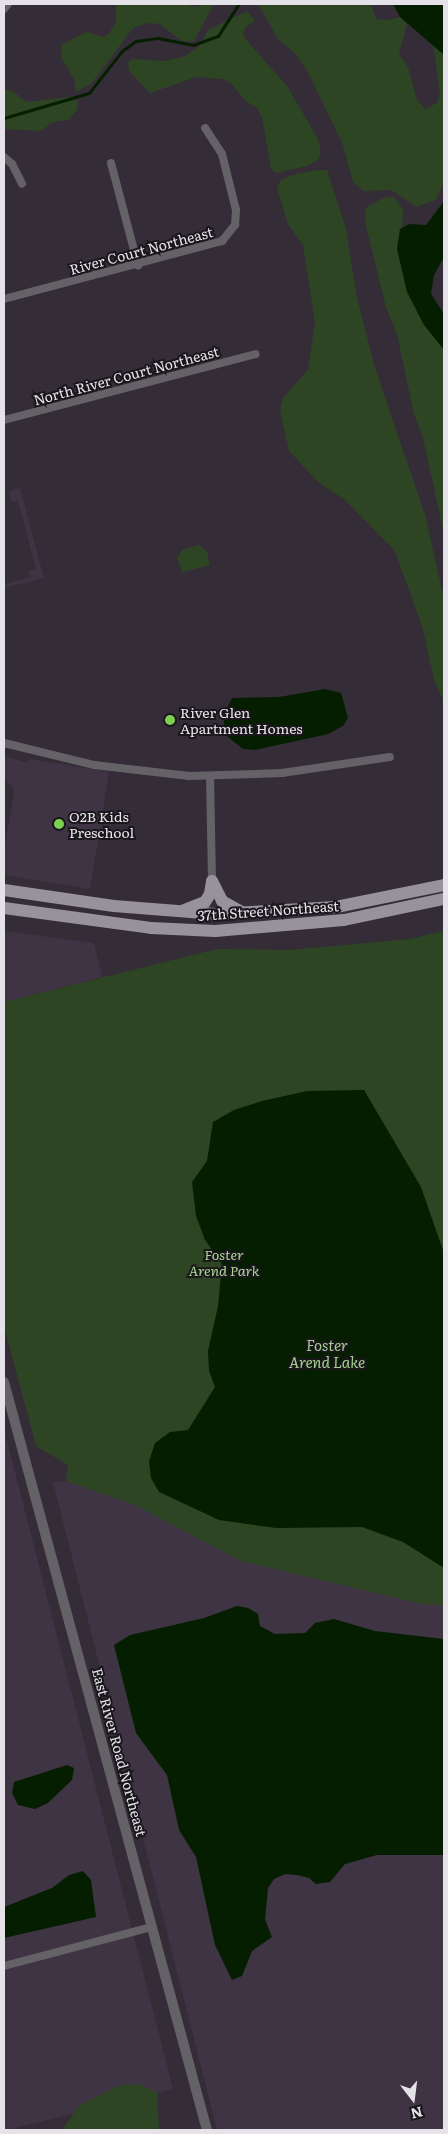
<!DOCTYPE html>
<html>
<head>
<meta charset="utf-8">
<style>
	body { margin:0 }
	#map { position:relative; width:448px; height:2134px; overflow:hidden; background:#342d38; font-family:Literata,serif }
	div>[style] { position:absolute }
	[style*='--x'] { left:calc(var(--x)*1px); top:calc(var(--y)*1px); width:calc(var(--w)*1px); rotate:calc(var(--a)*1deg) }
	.built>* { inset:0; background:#3e3444 }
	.green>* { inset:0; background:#2e4523 }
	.water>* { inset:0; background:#061e00 }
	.stream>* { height:2.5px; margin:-1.25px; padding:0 1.25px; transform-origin:1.25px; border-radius:1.25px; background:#061e00 }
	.minor>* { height:8px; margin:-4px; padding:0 4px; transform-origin:4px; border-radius:4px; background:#656267 }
	.tertiary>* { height:10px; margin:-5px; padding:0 5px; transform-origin:5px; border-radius:5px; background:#656267 }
	.primary>* { height:12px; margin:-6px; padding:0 6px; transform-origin:6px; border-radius:6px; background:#98929c }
	.dots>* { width:14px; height:14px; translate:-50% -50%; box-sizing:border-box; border:2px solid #1a171c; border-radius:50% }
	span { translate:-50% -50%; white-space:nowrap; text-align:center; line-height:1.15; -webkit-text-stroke:4px #1a171c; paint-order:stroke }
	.street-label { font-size:14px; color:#e6e2e9 }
	.poi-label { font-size:14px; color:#e6e2e9 }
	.left { translate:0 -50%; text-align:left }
	.park-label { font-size:14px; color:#abd896; font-style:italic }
	.water-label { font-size:15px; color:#a3d08e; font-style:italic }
	.frame { position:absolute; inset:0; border:5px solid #e6e2e9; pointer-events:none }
	.north { position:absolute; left:388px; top:2074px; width:50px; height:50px; -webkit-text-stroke:4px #1a171c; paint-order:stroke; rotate:165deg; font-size:14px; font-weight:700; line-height:20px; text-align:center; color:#e6e2e9 }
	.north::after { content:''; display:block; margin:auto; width:18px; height:22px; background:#e6e2e9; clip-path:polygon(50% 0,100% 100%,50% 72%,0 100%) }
</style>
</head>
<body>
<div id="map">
	<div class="built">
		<i style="clip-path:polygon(20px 488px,44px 578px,4px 588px,4px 581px,5px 584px,31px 577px,29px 571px,36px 569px,18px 501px,11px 501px,9px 493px,4px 494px)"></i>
		<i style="clip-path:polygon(4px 756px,27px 763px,29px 759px,109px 772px,90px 889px,4px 875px,4px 850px,14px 794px,12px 786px,4px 779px)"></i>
		<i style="clip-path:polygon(4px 931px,94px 943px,102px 977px,4px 1002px)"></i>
		<i style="clip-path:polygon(4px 1429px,173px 2089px,7px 2130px,4px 2130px)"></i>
		<i style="clip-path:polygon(90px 1479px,444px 1593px,444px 2130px,217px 2130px,53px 1482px)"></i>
	</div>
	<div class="green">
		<i style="clip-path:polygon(116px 4px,188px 4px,192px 7px,214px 4px,194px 41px,182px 41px,160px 24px,149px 23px,133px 28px,92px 83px,76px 92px,74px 79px,62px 59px,61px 45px,86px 32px,103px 37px,109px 34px,116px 22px)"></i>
		<i style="clip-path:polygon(258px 4px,371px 4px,376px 19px,389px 20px,400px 17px,407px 24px,399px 54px,408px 67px,417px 100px,425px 109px,437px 103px,440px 93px,433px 44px,444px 44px,444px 181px,437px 199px,417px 207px,391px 190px,363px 191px,353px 182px,343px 145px,309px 74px,296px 54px,278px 39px)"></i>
		<i style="clip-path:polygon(247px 11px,255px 20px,245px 28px,243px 34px,247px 41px,287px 86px,318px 139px,321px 153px,318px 160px,307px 166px,276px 173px,271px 169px,262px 117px,257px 108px,246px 101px,231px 83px,223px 79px,196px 77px,150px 93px,129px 71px,128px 63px,133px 59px,163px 61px,183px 57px,199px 47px,208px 30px)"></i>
		<i style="clip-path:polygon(4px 89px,14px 92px,26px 102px,70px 97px,78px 101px,77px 110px,68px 120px,53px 122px,41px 131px,4px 129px)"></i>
		<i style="clip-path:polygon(317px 170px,327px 170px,346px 229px,357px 298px,375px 368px,425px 515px,444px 599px,444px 702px,434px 680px,423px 629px,395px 551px,344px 499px,319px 483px,289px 451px,280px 410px,283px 398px,308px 370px,315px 323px,303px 245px,288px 224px,277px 188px,281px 180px,296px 174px)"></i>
		<i style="clip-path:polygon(394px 197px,403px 209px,402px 234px,444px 345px,444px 534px,423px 438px,414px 414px,397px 334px,386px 307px,366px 226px,365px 208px,383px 198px)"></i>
		<i style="clip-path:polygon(199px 545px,207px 552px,210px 565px,182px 572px,177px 558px,182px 550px)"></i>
		<i style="clip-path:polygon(444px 931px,444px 1605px,422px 1604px,241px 1561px,135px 1505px,66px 1481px,68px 1465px,36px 1446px,4px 1326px,4px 1002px,217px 949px,290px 950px,410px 939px)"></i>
		<i style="clip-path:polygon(139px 2084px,157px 2093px,159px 2130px,62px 2130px,80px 2105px,120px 2085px)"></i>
	</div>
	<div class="water">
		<i style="clip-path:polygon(393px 4px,444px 4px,444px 55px,400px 17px)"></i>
		<i style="clip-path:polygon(444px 201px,444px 257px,434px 275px,431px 294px,444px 314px,444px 350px,424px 325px,407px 292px,397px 249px,400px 229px,409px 224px,426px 225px)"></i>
		<i style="clip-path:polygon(325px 689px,341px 693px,348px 718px,343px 726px,328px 734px,255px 750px,243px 749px,228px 737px,224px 728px,224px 715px,232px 698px,279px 697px)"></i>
		<i style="clip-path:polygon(364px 1090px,421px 1187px,444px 1253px,444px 1568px,403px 1542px,362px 1527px,276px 1528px,219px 1520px,159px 1492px,151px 1478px,149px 1461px,155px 1443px,170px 1432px,188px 1430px,215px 1387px,209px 1371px,208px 1351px,218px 1306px,222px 1264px,205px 1240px,196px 1216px,192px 1182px,207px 1161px,213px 1122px,234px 1110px,262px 1101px,307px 1091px)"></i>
		<i style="clip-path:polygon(237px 1606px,248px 1608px,258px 1614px,260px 1626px,275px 1634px,305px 1633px,315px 1623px,334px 1619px,375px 1631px,444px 1639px,444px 1855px,377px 1855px,345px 1864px,330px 1882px,316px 1884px,309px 1878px,297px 1875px,285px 1874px,274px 1879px,268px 1888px,265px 1919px,272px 1937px,252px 1951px,242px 1976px,232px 1980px,215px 1945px,196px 1857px,179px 1830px,167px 1775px,136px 1733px,114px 1645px,130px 1635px,204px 1618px)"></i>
		<i style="clip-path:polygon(67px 1765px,74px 1768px,72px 1780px,48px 1803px,35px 1809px,18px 1805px,12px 1793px,14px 1782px)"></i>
		<i style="clip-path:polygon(83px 1871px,91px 1880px,96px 1917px,4px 1938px,4px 1907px,52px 1888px,69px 1875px)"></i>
	</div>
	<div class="stream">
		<i style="--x:4;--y:118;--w:89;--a:-16.4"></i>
		<i style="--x:89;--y:93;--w:53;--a:-51.8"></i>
		<i style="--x:122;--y:51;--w:17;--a:-36"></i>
		<i style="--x:136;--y:41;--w:22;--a:-8"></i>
		<i style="--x:158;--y:38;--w:36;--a:11"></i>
		<i style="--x:193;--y:45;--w:27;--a:-20"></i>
		<i style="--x:218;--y:36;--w:38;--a:-57"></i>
	</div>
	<div class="minor">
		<i style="--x:4;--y:9;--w:6;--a:-51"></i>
		<i style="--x:4;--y:157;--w:11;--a:41"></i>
		<i style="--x:12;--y:164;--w:22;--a:63"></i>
		<i style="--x:111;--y:163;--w:106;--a:75.2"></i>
		<i style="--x:4;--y:299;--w:226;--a:-14.9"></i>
		<i style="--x:222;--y:241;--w:21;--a:-51"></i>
		<i style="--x:235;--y:225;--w:15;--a:-86"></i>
		<i style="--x:236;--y:210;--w:58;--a:-104"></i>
		<i style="--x:222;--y:154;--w:31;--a:-123"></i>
		<i style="--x:4;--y:420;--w:260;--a:-14.7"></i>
		<i style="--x:4;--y:743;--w:93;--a:13.7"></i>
		<i style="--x:94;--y:765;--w:96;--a:6.6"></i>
		<i style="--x:189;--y:776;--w:93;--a:-1.8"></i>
		<i style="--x:282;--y:773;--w:109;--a:-8.4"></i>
		<i style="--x:210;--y:776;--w:105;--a:88.9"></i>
		<i style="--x:4;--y:1966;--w:153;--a:-14.8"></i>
	</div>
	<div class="tertiary">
		<i style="--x:4;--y:1382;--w:775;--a:74.82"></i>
	</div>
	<div class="primary">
		<i style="--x:212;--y:881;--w:22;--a:63"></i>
		<i style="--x:222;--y:901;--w:23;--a:29"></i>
		<i style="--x:4;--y:890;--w:111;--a:8.3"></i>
		<i style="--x:114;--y:906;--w:102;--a:4.5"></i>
		<i style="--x:216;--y:914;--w:120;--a:-3.3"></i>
		<i style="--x:336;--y:907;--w:110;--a:-11.5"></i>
		<i style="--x:4;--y:908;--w:148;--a:7.7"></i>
		<i style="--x:151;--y:928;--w:64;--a:2.7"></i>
		<i style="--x:215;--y:931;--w:129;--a:-4.9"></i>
		<i style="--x:344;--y:920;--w:102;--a:-11.9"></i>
		<i style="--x:184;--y:910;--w:22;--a:-21"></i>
		<i style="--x:205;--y:902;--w:9;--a:-58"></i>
		<i style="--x:210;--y:894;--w:13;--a:-81"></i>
	</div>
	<div class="dots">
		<i style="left:170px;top:720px;background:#7fd052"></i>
		<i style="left:59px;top:824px;background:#7fd052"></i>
	</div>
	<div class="street-label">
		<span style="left:141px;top:250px;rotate:-15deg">River Court Northeast</span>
		<span style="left:126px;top:375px;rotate:-15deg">North River Court Northeast</span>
		<span style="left:268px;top:910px;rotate:-4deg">37th Street Northeast</span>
		<span style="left:120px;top:1752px;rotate:75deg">East River Road Northeast</span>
	</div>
	<div class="poi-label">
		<span class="left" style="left:180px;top:720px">River Glen<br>Apartment Homes</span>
		<span class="left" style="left:69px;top:824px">O2B Kids<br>Preschool</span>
	</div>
	<div class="park-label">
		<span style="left:224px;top:1262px">Foster<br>Arend Park</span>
	</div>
	<div class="water-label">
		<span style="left:327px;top:1353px">Foster<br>Arend Lake</span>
	</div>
	<div class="frame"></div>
	<div class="north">N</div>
</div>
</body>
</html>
